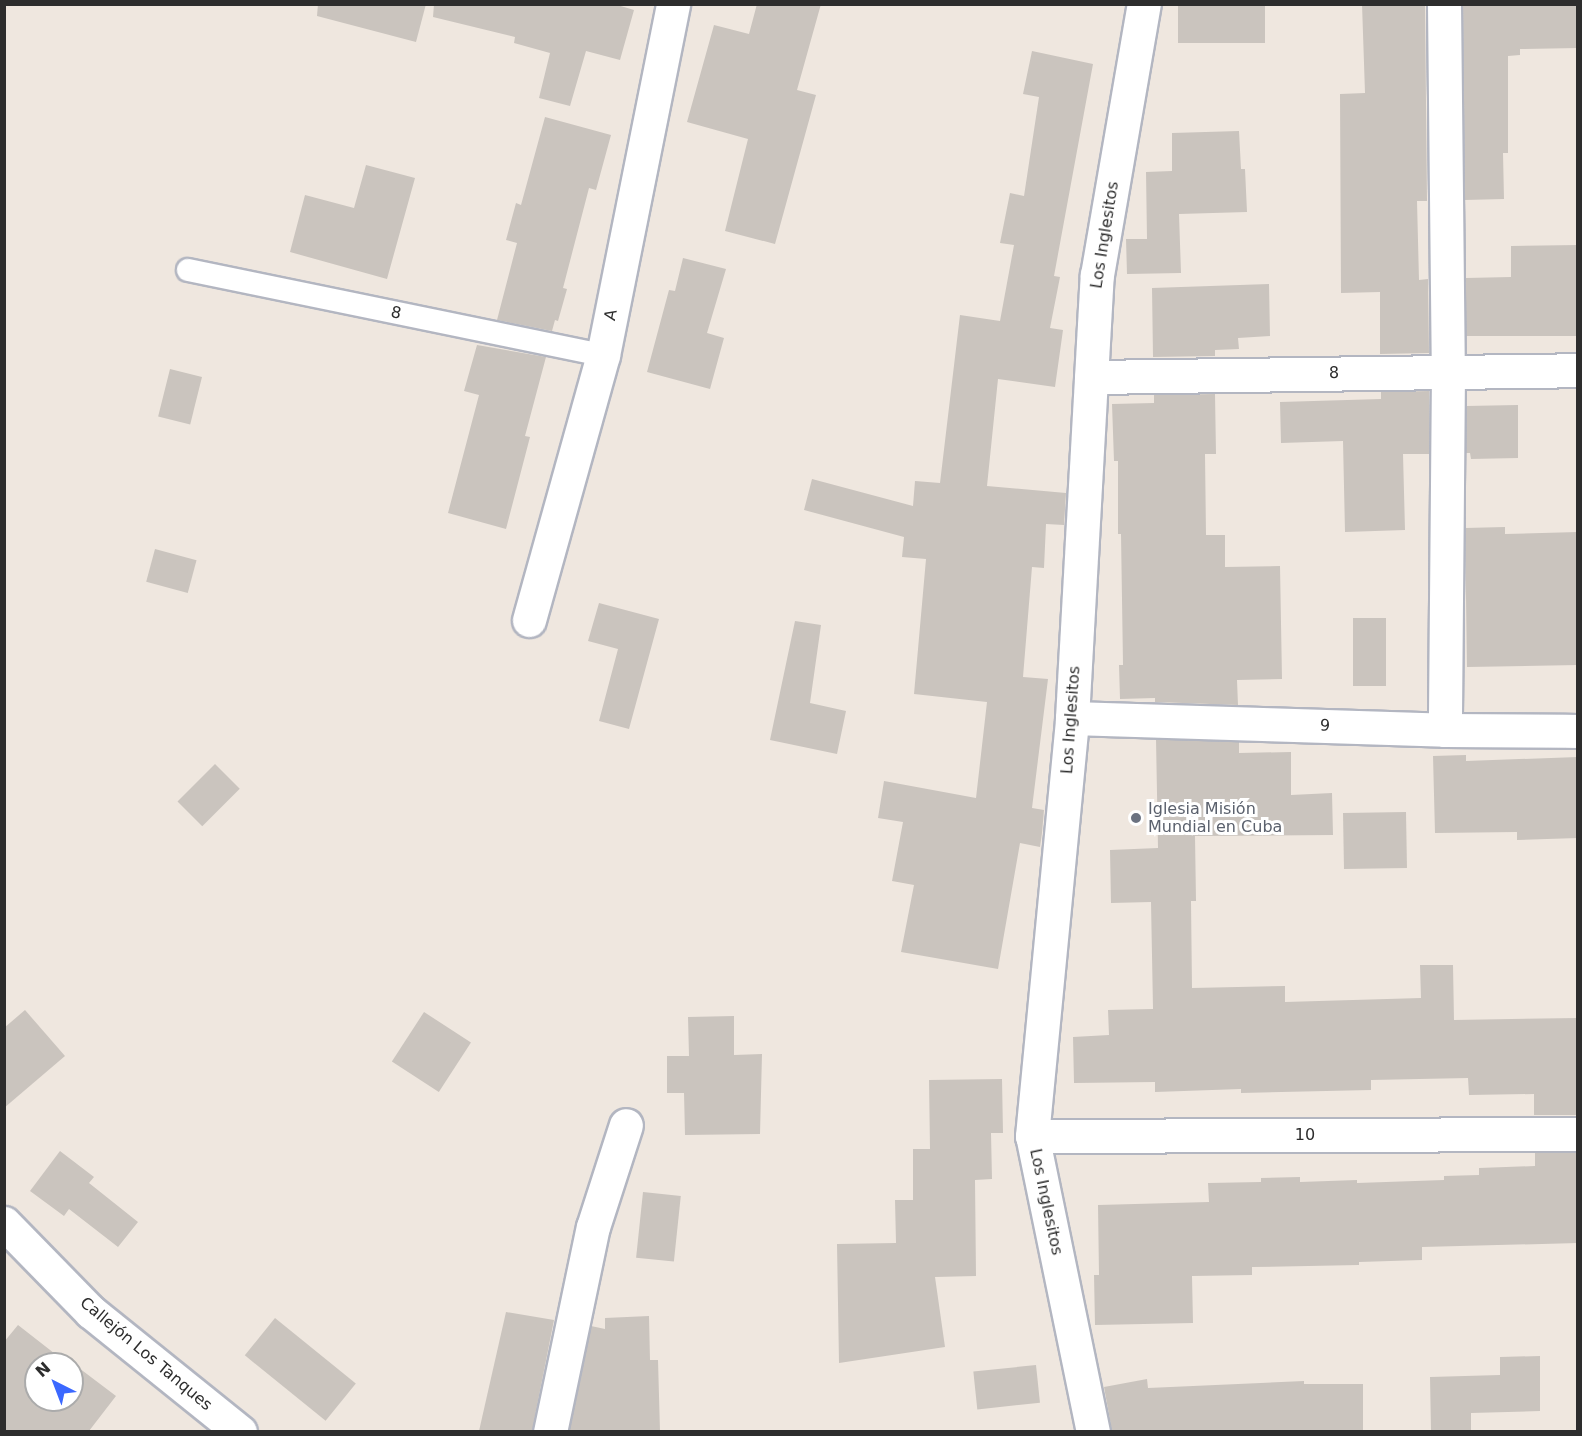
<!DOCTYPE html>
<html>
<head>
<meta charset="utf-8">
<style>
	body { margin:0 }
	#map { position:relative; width:1582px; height:1436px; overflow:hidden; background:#efe7df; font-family:"DejaVu Sans",sans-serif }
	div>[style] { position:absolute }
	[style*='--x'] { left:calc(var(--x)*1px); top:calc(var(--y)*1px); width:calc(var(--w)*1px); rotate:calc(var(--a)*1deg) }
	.building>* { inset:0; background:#cac4be; transform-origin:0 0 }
	.roads { filter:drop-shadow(2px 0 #b3b6c1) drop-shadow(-2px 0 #b3b6c1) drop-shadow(0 2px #b3b6c1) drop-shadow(0 -2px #b3b6c1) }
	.service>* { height:22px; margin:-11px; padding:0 11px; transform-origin:11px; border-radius:11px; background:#fff }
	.minor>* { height:33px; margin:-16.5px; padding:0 16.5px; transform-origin:16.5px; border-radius:16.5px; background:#fff }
	.dots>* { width:16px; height:16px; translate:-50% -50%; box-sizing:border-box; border:3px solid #fff; border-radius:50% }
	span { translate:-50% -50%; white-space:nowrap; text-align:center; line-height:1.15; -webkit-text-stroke:6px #fff; paint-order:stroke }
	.street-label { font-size:16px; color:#2d2d2d }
	.worship-label { font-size:16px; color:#5b616d }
	.left { translate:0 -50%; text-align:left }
	.frame { position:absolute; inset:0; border:6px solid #2d2d2d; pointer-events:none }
	.north { position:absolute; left:24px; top:1352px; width:60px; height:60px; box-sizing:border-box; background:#fff; border:2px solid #ababab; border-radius:50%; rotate:318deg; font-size:16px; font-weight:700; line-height:24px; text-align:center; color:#2d2d2d }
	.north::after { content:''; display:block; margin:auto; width:21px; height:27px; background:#3b68ff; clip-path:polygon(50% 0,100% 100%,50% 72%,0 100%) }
</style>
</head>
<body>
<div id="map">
	<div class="building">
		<i style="clip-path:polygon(318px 4px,426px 4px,416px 42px,317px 16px)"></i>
		<i style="clip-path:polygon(434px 4px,614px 4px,634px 10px,620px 60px,586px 51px,570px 106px,539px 98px,550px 53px,514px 43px,515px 37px,433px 17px)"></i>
		<i style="clip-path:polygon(757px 4px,821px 4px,797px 90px,816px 95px,775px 244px,725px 231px,748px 139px,687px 122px,714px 25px,749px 34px)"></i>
		<i style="left:1178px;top:4px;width:87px;height:39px"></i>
		<i style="clip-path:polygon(1362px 4px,1425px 4px,1427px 201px,1417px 201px,1419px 280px,1428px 279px,1429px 353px,1380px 354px,1380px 292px,1341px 293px,1340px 94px,1365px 93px)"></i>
		<i style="clip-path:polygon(1463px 4px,1578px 4px,1578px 48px,1520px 49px,1520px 55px,1508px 56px,1508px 153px,1503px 153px,1504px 199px,1465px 200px)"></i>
		<i style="clip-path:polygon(1032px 51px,1093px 64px,1054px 276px,1060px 277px,1050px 328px,1063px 330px,1055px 387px,998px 379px,987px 486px,1066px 493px,1064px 525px,1046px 524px,1044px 568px,1032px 567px,1023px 677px,1048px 679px,1032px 808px,1044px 810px,1042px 833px,1040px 847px,1020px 843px,998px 969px,901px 952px,914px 885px,892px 881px,903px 822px,878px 818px,884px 781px,976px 798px,987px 702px,914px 694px,926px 559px,902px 557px,904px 537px,804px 510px,812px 479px,913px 506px,915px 481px,940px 483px,960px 315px,1000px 321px,1014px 245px,1000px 243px,1010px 193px,1024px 196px,1039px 97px,1023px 94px)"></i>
		<i style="clip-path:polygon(545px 117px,611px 135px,596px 190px,589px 188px,563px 288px,567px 289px,558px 321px,555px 320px,552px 331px,497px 320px,517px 243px,506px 240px,516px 203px,521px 205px)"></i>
		<i style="clip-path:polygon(1239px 131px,1241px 169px,1245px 169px,1247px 212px,1179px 214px,1181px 273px,1127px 274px,1126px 239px,1147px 239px,1146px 172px,1172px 171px,1172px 133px)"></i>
		<i style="clip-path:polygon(366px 165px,415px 178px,387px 279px,290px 252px,305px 195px,354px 208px)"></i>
		<i style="clip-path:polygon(1578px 245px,1578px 336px,1466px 336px,1466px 278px,1511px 277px,1511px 246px)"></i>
		<i style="clip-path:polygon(683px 258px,726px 269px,707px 333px,724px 338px,710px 389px,647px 372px,669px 290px,675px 291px)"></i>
		<i style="clip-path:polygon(1269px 284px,1270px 336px,1238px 338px,1239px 349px,1215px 350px,1215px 356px,1153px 357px,1152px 288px)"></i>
		<i style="clip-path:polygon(477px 345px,546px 357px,525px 436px,530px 437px,506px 529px,448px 513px,479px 395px,464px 391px)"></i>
		<i style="left:170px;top:369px;width:33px;height:49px;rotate:14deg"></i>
		<i style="clip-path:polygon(1429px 391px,1429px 454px,1403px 454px,1405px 530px,1345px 532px,1343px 441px,1281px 443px,1280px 402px,1381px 399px,1381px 392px)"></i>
		<i style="clip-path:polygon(1215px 394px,1216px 454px,1205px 454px,1206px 535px,1225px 535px,1225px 567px,1280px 566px,1282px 679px,1237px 680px,1238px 705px,1155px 702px,1155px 698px,1120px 699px,1119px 665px,1123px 665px,1121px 534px,1118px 534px,1118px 461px,1114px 461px,1112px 404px,1154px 403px,1154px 395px)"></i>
		<i style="clip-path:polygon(1518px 405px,1518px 458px,1471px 459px,1470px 453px,1466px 453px,1466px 406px)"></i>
		<i style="clip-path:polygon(1505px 527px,1505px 534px,1578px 532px,1578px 665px,1467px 667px,1465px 528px)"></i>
		<i style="left:155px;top:549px;width:43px;height:34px;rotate:15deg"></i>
		<i style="clip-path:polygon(599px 603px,659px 619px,629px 729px,599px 721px,618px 649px,588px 641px)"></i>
		<i style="left:1353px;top:618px;width:33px;height:68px"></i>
		<i style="clip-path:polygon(795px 621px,821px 625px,810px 703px,846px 711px,837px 754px,770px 740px)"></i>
		<i style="clip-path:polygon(1156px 739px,1239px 742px,1239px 753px,1291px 752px,1291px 795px,1332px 793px,1333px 835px,1195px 836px,1196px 901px,1191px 901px,1192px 988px,1285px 986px,1285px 1002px,1421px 998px,1420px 965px,1453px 965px,1454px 1020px,1578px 1018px,1578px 1115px,1534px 1115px,1534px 1094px,1469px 1095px,1468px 1078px,1371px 1080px,1371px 1090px,1241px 1093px,1241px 1089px,1155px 1092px,1155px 1082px,1074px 1083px,1073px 1037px,1109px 1035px,1108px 1010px,1153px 1009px,1151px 902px,1111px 903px,1110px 850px,1158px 848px)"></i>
		<i style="clip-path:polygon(1466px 755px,1466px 761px,1578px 757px,1578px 838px,1517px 840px,1517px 832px,1435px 833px,1433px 756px)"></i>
		<i style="left:215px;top:764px;width:35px;height:53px;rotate:45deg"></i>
		<i style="left:1406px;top:812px;width:56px;height:63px;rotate:89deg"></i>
		<i style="clip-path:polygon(25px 1010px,65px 1056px,4px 1108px,4px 1028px)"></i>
		<i style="left:424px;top:1012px;width:56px;height:59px;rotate:33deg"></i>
		<i style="clip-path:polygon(734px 1016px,734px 1055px,762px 1054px,760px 1134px,685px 1135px,684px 1093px,667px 1093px,667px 1056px,689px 1056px,688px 1017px)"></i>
		<i style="clip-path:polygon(1002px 1079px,1003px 1133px,991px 1133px,992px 1179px,975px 1180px,976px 1276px,935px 1277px,945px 1347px,839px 1363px,837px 1244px,896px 1243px,895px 1200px,913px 1200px,913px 1149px,930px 1149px,929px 1080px)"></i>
		<i style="clip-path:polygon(60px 1151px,94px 1177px,89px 1183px,138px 1222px,118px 1247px,69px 1209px,64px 1216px,30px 1191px)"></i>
		<i style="clip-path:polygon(1535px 1153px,1578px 1153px,1578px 1243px,1422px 1247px,1422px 1260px,1359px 1262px,1359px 1265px,1252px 1267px,1252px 1275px,1192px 1276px,1193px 1323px,1095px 1325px,1094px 1275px,1099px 1275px,1098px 1205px,1209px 1202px,1208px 1183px,1261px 1182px,1261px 1178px,1300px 1177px,1300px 1182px,1357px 1180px,1357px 1183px,1444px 1180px,1444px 1176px,1479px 1175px,1479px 1168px,1535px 1166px)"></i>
		<i style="left:643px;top:1192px;width:38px;height:66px;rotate:6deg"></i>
		<i style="clip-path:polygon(506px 1312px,554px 1320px,532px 1431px,479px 1431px)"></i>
		<i style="clip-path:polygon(649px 1316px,650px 1360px,658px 1360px,660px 1431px,569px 1431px,591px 1326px,605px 1329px,605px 1318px)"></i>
		<i style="left:275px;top:1318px;width:104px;height:48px;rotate:39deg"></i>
		<i style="clip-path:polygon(18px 1325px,68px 1364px,36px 1364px,36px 1400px,72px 1400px,72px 1367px,75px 1365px,116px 1396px,89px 1431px,4px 1431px,4px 1342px)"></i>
		<i style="clip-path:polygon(1540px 1356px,1540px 1411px,1471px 1413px,1471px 1431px,1431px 1431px,1430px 1377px,1500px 1375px,1500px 1357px)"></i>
		<i style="left:1036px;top:1365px;width:38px;height:63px;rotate:84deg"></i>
		<i style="clip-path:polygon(1147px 1379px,1148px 1388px,1304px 1381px,1304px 1384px,1363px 1384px,1363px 1431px,1112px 1431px,1104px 1387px)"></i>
	</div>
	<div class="roads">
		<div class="service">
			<i style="--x:188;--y:270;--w:424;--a:11.6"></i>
		</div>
		<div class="minor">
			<i style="--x:1444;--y:4;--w:367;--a:89.4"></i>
			<i style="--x:1448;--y:371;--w:359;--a:90.5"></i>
			<i style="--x:1091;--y:377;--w:487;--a:-0.8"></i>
			<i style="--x:529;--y:620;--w:275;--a:-74.4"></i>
			<i style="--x:603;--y:355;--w:358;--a:-78.7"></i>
			<i style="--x:1072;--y:718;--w:373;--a:1.8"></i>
			<i style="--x:1445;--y:730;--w:133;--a:0.4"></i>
			<i style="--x:1032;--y:1136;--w:546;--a:-0.21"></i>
			<i style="--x:4;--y:1223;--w:124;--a:45.7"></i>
			<i style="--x:91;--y:1312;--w:191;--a:38.8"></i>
			<i style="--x:550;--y:1432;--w:209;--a:-78.2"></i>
			<i style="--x:593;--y:1227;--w:107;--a:-72.1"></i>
			<i style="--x:1093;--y:1432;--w:302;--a:-101.6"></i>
			<i style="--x:1032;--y:1136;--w:420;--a:-84.5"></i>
			<i style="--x:1072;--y:718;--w:444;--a:-86.8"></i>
			<i style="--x:1097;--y:275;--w:275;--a:-80.2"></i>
		</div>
	</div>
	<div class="dots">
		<i style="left:1136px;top:818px;background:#6b7280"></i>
	</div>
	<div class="street-label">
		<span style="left:1105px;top:235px;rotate:-81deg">Los Inglesitos</span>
		<span style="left:396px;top:313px;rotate:12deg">8</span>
		<span style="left:611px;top:315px;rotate:-79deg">A</span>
		<span style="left:1334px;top:373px;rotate:-1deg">8</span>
		<span style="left:1071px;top:720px;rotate:-86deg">Los Inglesitos</span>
		<span style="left:1325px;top:726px;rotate:2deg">9</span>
		<span style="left:1305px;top:1135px">10</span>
		<span style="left:1046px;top:1202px;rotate:78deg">Los Inglesitos</span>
		<span style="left:146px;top:1354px;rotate:40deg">Callejón Los Tanques</span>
	</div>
	<div class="worship-label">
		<span class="left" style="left:1148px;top:818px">Iglesia Misión<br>Mundial en Cuba</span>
	</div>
	<div class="frame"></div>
	<div class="north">N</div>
</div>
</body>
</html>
